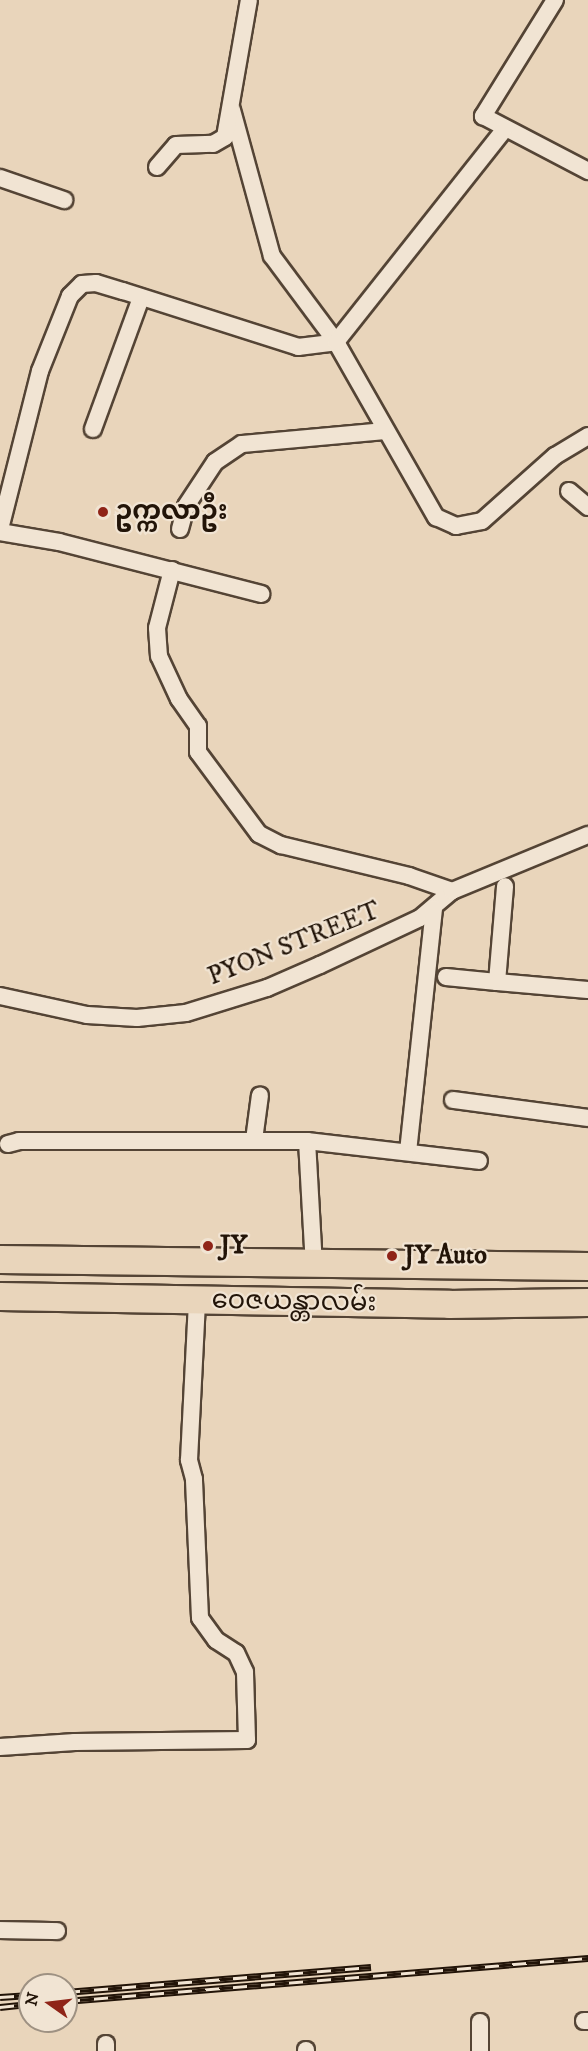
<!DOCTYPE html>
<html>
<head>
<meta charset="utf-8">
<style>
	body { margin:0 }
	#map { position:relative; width:588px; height:2051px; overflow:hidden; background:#e9d5bb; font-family:"IM FELL DW Pica","Noto Sans Myanmar",serif }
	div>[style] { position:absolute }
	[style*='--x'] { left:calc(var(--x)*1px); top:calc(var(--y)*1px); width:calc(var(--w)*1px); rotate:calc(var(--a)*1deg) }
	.roads { filter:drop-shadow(2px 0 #544435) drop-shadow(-2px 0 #544435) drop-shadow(0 2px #544435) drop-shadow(0 -2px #544435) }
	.street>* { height:16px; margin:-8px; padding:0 8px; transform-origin:8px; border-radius:8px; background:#f1e4d3 }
	.primary>* { height:27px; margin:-13.5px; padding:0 13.5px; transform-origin:13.5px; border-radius:13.5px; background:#e9d5bb }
	.rail>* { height:7px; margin-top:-3.5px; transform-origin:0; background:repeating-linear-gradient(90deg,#f1e4d3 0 14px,#221408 0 28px); box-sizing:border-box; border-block:2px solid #221408 }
	.dots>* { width:16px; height:16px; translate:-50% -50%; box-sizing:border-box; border:3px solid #f1e4d3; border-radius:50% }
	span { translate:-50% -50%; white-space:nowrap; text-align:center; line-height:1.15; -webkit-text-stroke:4.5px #f1e4d3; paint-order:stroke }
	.poi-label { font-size:26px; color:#221408; font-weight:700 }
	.left { translate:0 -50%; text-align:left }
	.street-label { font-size:26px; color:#221408 }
	.north { position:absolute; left:18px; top:1973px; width:60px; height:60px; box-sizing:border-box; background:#f1e4d3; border:2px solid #9e9182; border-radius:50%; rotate:284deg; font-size:16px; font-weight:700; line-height:24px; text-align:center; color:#221408 }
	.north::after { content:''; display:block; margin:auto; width:21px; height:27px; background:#8f2418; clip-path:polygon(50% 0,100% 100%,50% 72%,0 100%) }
</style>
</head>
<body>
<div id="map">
	<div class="roads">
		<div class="street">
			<i style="--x:555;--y:0;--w:137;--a:121.8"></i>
			<i style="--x:483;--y:116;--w:119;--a:27.6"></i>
			<i style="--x:232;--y:110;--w:151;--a:74.7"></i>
			<i style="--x:272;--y:256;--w:107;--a:53.3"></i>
			<i style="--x:336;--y:342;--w:202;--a:60.3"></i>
			<i style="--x:436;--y:517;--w:22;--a:24"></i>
			<i style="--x:456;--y:526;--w:26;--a:-11"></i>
			<i style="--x:482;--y:521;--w:98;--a:-41.7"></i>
			<i style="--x:555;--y:456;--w:39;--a:-31"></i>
			<i style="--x:157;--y:167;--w:29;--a:-49"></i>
			<i style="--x:176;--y:145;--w:37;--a:-2"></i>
			<i style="--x:213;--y:144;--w:14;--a:-30"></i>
			<i style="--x:225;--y:137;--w:139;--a:-80.1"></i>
			<i style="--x:0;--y:178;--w:68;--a:19"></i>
			<i style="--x:93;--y:429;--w:140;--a:-69.9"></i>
			<i style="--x:569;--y:491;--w:25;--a:40"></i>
			<i style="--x:0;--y:529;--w:163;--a:-75.8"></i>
			<i style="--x:40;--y:371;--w:81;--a:-68.2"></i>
			<i style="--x:70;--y:296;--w:17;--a:-45"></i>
			<i style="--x:82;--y:284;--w:14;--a:-4"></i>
			<i style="--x:96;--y:283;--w:28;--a:17"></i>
			<i style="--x:123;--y:291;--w:184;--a:17.7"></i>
			<i style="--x:298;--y:347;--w:38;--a:-7"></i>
			<i style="--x:336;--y:342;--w:272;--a:-51.6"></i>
			<i style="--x:180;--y:529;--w:24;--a:-75"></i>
			<i style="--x:186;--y:506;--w:53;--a:-56.6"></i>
			<i style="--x:215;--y:462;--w:32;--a:-34"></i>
			<i style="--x:242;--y:444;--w:144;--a:-5.2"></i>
			<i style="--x:0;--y:532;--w:60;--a:9.6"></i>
			<i style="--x:59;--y:542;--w:209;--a:14.4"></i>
			<i style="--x:172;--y:570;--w:60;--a:104.5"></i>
			<i style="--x:157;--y:628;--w:28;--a:86"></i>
			<i style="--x:159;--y:656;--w:47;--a:65.1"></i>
			<i style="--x:179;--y:699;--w:33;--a:55"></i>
			<i style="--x:198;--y:726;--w:26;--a:90"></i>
			<i style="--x:198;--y:752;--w:102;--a:53.4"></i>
			<i style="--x:259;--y:834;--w:25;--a:27"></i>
			<i style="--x:281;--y:845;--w:132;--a:13.6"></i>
			<i style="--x:409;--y:876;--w:46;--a:19.2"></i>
			<i style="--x:446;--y:977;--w:51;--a:5.6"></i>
			<i style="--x:497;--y:982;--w:96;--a:-85.2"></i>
			<i style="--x:497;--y:982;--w:91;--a:5"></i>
			<i style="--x:0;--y:996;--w:89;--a:12.3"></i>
			<i style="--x:87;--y:1015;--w:50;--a:3.4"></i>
			<i style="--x:137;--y:1018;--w:49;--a:-5.8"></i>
			<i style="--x:186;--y:1013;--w:85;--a:-17.2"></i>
			<i style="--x:267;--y:988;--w:58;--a:-23.5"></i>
			<i style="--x:320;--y:965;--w:110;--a:-25.2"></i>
			<i style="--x:420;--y:918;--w:42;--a:-40.2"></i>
			<i style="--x:452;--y:891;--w:147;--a:-22.4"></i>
			<i style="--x:453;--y:1100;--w:136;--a:7.6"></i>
			<i style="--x:254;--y:1140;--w:45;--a:-82.4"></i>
			<i style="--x:307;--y:1141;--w:125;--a:86.8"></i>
			<i style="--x:8;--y:1144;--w:11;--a:-15"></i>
			<i style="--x:19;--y:1141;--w:288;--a:0"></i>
			<i style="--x:307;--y:1141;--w:173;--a:6.6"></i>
			<i style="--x:408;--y:1152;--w:245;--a:-83.9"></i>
			<i style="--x:0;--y:1747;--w:75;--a:-3.8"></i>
			<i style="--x:75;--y:1742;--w:172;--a:-0.7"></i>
			<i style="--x:247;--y:1740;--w:68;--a:-91.7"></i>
			<i style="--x:245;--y:1672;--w:21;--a:-115"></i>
			<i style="--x:236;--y:1653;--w:24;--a:-147"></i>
			<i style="--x:216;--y:1640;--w:27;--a:-126"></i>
			<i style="--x:200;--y:1618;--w:139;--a:-92.5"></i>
			<i style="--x:194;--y:1479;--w:20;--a:-105"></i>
			<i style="--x:189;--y:1460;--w:160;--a:-87.1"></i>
			<i style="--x:0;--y:1930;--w:57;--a:1"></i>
			<i style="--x:584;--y:2021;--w:4;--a:0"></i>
			<i style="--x:106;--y:2051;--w:7;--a:-90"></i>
			<i style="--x:306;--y:2051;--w:1;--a:-90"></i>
			<i style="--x:480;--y:2051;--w:29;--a:-90"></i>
		</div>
		<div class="primary">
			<i style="--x:0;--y:1259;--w:588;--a:0.68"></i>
			<i style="--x:0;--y:1296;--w:449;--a:1"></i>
			<i style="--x:449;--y:1304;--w:139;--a:-0.8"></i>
		</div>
	</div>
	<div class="rail">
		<i style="--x:66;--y:1992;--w:306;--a:-4.7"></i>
		<i style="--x:0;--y:1997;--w:30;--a:-4"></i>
		<i style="--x:66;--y:2001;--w:524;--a:-4.71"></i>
		<i style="--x:0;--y:2007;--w:30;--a:-6"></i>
	</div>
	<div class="dots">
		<i style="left:103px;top:512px;background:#8f2418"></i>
		<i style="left:208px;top:1246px;background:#8f2418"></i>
		<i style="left:392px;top:1256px;background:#8f2418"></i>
	</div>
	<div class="poi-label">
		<span class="left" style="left:115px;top:512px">ဥက္ကလာဦး</span>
		<span class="left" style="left:220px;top:1246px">JY</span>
		<span class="left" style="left:404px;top:1256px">JY Auto</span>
	</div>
	<div class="street-label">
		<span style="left:294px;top:944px;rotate:-22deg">PYON STREET</span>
		<span style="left:294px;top:1302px;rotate:1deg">ဝေဇယန္တာလမ်း</span>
	</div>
	<div class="north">N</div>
</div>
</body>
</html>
